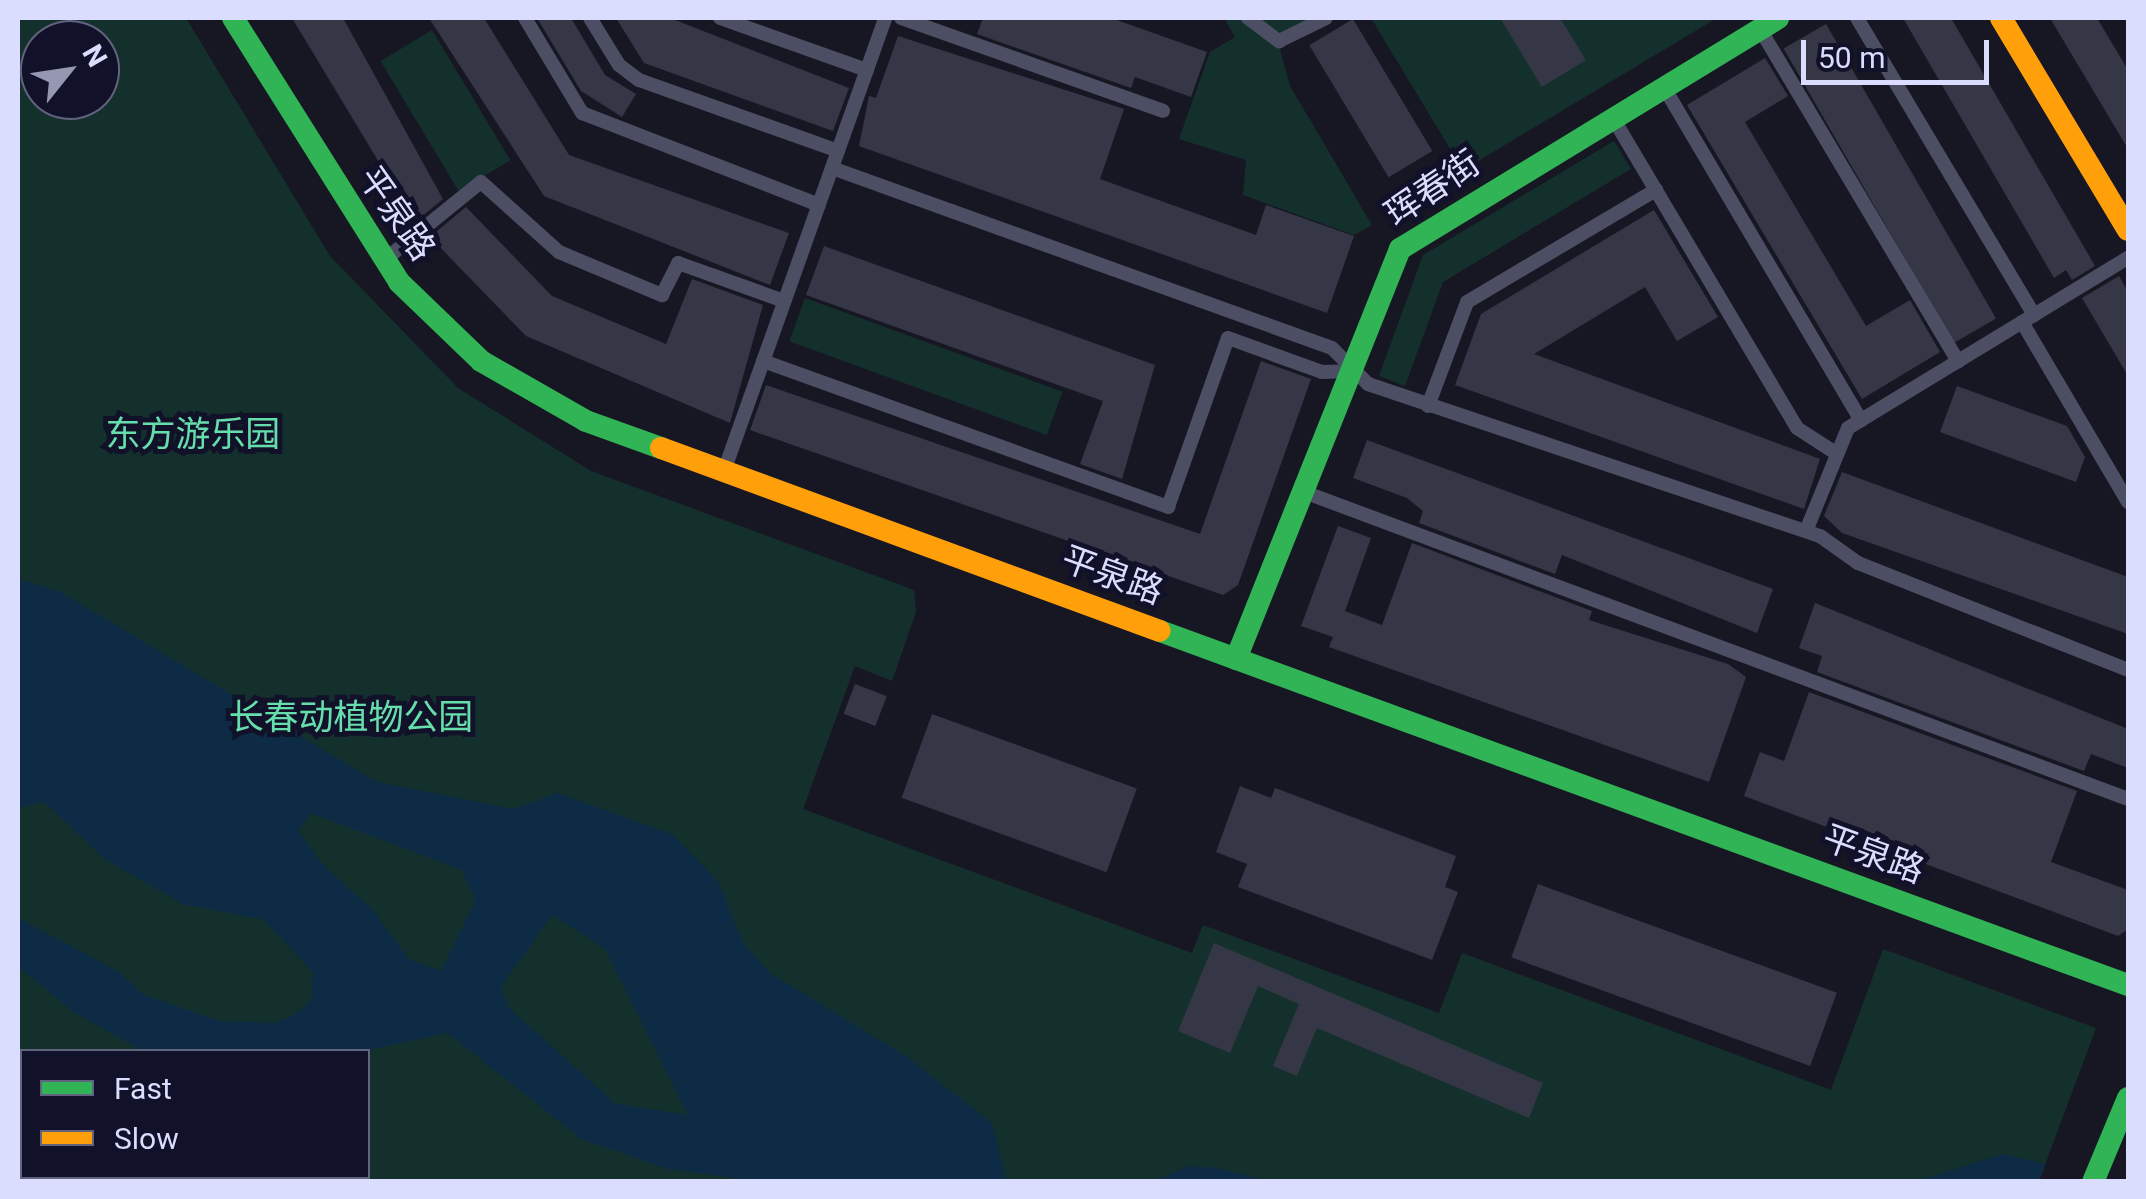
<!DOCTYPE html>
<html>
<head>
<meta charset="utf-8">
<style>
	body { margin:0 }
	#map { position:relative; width:2146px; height:1199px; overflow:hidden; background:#171724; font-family:Roboto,"Noto Sans SC",sans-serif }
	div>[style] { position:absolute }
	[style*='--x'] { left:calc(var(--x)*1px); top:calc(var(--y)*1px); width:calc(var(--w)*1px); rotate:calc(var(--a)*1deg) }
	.green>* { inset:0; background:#14302c; transform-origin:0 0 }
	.water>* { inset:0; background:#0d2b45 }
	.building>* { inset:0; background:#353646; transform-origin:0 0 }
	.lane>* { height:14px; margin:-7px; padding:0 7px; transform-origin:7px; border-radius:7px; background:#4c4f64 }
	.fast>* { height:22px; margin:-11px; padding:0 11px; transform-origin:11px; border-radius:11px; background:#30b455 }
	.slow>* { height:22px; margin:-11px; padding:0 11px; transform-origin:11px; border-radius:11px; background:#ff9f0a }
	span { translate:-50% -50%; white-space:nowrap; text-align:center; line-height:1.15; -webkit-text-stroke:10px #11112a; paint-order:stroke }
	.street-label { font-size:35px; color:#dbddfe }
	.park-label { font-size:35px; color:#66deab }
	.frame { position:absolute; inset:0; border:20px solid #dbddfe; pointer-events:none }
	.legend { position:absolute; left:20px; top:1049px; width:350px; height:130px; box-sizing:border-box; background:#11112a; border:2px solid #62637f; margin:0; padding:12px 18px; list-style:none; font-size:30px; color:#dbddfe }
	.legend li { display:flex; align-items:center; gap:20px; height:50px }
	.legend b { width:50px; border:2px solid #62637f }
	.north { position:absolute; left:20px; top:20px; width:100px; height:100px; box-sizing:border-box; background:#11112a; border:2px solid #62637f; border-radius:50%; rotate:60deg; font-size:28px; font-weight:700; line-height:40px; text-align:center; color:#dbddfe }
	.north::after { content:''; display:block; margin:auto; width:35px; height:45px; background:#9698b2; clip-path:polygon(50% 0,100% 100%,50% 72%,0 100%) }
	.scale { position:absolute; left:1801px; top:40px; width:188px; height:45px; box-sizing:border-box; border:5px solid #dbddfe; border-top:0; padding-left:12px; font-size:30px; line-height:35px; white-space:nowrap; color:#dbddfe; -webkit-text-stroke:8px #11112a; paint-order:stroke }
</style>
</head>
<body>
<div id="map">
	<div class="green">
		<i style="clip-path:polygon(evenodd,18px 18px,186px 18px,330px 256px,458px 388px,591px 471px,914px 590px,916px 612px,892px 681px,855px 666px,803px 809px,1192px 953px,1203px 925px,1439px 1013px,1462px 953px,1831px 1090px,1883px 949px,2096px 1028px,2039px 1181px,18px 1181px,18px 18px,40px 40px,100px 40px,100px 100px,40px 100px,40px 40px,18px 18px,22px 1052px,368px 1052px,368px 1176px,22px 1176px,22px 1052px)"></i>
		<i style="clip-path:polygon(1224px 18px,1241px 18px,1279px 46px,1290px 86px,1372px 225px,1354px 235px,1243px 195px,1246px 160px,1179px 139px,1210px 52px,1235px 37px)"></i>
		<i style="clip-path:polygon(1255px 18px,1314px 18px,1278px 35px)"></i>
		<i style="clip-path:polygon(1371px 18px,1717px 18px,1463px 170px)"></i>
		<i style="left:432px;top:30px;width:152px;height:60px;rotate:59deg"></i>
		<i style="clip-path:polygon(1614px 141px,1631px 169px,1443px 282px,1405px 386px,1379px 376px,1423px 255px)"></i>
		<i style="left:805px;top:298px;width:274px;height:46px;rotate:20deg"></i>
	</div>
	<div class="water">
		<i style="clip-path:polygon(evenodd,18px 579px,61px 592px,377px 782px,514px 809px,557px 793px,672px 834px,718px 881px,743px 943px,770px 973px,907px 1057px,992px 1123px,1007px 1181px,765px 1182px,668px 1169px,581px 1139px,448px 1033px,364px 1051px,143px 1051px,73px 1012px,18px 966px,18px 918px,118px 971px,144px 995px,220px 1021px,275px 1023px,294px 1015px,311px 1001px,313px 972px,264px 920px,183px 904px,105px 859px,44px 802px,18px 808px,18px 579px,311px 813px,462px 870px,475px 901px,441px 971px,408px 959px,374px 911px,325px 867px,298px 831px,311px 813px,18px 579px,552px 915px,605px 949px,688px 1115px,616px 1104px,509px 1008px,501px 987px,552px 915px)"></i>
		<i style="clip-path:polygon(2003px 1154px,2046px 1164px,2039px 1181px,1917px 1181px)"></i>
		<i style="clip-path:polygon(1189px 1166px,1216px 1168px,1269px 1181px,1154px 1181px)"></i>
	</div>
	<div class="building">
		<i style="clip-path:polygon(292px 18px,343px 18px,443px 199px,415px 222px)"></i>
		<i style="clip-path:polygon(429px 18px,484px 18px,569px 155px,789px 233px,770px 285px,544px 196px)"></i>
		<i style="clip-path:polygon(537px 18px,571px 18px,605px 75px,636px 94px,622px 117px,581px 91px)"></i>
		<i style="clip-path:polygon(616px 18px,670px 18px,849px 88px,833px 131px,644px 63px)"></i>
		<i style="clip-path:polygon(983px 18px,1111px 18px,1207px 52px,1191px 97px,1135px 77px,1131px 88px,977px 34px)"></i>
		<i style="clip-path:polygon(1500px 18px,1560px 18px,1586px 60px,1542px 87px)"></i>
		<i style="clip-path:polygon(1903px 18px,1951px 18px,2095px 266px,2072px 280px,2066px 270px,2054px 278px)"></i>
		<i style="clip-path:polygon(2050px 18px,2097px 18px,2128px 70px,2128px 149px)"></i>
		<i style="left:1353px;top:19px;width:154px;height:51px;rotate:59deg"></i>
		<i style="left:1826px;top:24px;width:340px;height:49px;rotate:60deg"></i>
		<i style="clip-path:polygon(898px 36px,1124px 109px,1100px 179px,1256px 235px,1266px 205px,1354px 236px,1327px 313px,859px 146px,869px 96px,876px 98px)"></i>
		<i style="clip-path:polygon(1765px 58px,1788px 96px,1745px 122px,1866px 326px,1910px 300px,1940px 352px,1862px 399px,1687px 105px)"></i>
		<i style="clip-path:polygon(466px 207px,552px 296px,666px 344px,692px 279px,763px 305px,730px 423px,526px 336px,430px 237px)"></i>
		<i style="clip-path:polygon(1654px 210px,1718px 317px,1677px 341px,1645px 287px,1534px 354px,1820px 459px,1804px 509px,1455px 385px,1481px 314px)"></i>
		<i style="clip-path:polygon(824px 246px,1155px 365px,1122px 479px,1080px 464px,1103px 401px,806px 295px)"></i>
		<i style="clip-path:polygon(2119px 276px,2128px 292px,2128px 376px,2082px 298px)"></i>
		<i style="clip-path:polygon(1261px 361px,1311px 379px,1238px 585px,1223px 595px,750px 430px,766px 385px,1200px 534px)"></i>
		<i style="clip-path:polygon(1957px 386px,2067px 426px,2085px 457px,2076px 482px,1940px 432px)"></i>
		<i style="clip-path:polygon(1367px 440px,1773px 589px,1757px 633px,1562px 555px,1555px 574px,1419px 523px,1423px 511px,1407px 498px,1353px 478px)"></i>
		<i style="clip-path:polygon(1842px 472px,2128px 577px,2128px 634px,1842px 533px,1824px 516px)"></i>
		<i style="clip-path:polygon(1338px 526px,1371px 538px,1345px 611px,1382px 625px,1412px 543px,1592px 611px,1589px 620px,1728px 664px,1746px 677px,1709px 782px,1329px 647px,1333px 637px,1301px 626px)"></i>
		<i style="clip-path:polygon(1815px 603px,2128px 729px,2128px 768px,2091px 754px,2084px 771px,1817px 672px,1822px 656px,1799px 648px)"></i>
		<i style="left:855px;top:684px;width:34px;height:32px;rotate:21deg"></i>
		<i style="clip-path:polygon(1809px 692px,2077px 791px,2051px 862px,2128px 890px,2128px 929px,2118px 936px,1744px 796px,1760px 752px,1784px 761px)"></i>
		<i style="left:932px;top:714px;width:218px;height:89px;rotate:20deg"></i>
		<i style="clip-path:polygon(1240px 786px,1271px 798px,1275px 788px,1456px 856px,1445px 887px,1458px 892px,1432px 960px,1238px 887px,1247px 864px,1216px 852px)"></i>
		<i style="left:1538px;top:884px;width:318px;height:78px;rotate:20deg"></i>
		<i style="clip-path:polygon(1214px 943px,1543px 1083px,1529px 1118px,1317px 1028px,1297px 1076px,1273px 1066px,1299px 1004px,1258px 986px,1230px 1053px,1178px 1031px)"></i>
	</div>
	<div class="lane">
		<i style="--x:525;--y:18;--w:111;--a:59"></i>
		<i style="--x:582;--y:113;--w:254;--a:21.2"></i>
		<i style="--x:590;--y:18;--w:55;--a:58.3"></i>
		<i style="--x:619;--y:65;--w:25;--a:37"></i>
		<i style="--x:639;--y:80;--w:211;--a:19.6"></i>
		<i style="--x:720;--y:18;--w:156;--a:19.5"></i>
		<i style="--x:901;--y:18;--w:278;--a:19.5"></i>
		<i style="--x:1248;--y:18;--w:39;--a:37"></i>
		<i style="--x:1279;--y:41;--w:52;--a:-26.1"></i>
		<i style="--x:1857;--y:18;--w:346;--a:59.2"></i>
		<i style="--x:1760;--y:29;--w:387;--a:59.2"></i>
		<i style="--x:1665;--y:89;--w:385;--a:59.4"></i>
		<i style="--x:1613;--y:118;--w:360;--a:59.3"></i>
		<i style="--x:1797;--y:428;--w:44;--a:33"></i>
		<i style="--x:832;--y:168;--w:531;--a:19.8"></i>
		<i style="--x:1332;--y:348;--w:51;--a:45"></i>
		<i style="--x:1368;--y:384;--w:477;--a:18.6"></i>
		<i style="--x:1820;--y:536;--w:47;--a:35.4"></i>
		<i style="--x:1858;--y:563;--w:290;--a:21.6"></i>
		<i style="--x:387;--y:258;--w:121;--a:-39"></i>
		<i style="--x:481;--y:182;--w:105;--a:41.9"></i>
		<i style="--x:559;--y:252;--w:112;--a:22.7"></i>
		<i style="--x:662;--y:295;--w:36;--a:-63"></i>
		<i style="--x:678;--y:263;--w:113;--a:19.7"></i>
		<i style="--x:2022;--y:322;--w:209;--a:59.5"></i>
		<i style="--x:763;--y:361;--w:431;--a:19.8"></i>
		<i style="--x:1168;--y:507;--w:179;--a:-70.5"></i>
		<i style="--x:1228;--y:338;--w:100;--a:19.9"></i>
		<i style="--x:1322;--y:372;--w:25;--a:-2"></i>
		<i style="--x:1428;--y:406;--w:111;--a:-69.4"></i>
		<i style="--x:1467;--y:302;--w:220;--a:-30.7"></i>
		<i style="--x:724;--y:471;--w:481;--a:-70.4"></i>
		<i style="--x:1304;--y:492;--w:879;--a:20.43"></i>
		<i style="--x:1806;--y:531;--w:111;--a:-67.8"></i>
		<i style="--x:1848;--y:428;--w:328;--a:-31.3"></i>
	</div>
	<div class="fast">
		<i style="--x:233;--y:18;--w:312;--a:57.8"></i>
		<i style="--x:399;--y:282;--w:114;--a:43.9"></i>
		<i style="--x:481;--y:361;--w:121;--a:29.7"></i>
		<i style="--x:586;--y:421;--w:80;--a:19.8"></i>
		<i style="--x:1160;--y:631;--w:1031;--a:20.09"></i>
		<i style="--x:1236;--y:659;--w:442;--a:-68.2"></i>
		<i style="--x:1400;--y:249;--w:443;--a:-31.4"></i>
		<i style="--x:2093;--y:1182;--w:91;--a:-67.4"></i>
	</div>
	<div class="slow">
		<i style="--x:2001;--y:18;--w:247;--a:59.1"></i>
		<i style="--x:661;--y:448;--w:531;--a:20.14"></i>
	</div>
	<div class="street-label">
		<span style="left:1433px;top:189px;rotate:-34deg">珲春街</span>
		<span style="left:396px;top:214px;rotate:55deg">平泉路</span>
		<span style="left:1112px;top:576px;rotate:20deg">平泉路</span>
		<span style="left:1873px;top:855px;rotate:20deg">平泉路</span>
	</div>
	<div class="park-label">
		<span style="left:193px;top:435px">东方游乐园</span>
		<span style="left:351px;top:718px">长春动植物公园</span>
	</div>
	<div class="frame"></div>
	<ul class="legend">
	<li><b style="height:12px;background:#30b455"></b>Fast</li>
	<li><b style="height:12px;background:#ff9f0a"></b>Slow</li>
	</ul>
	<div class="north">N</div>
	<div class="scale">50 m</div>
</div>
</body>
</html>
